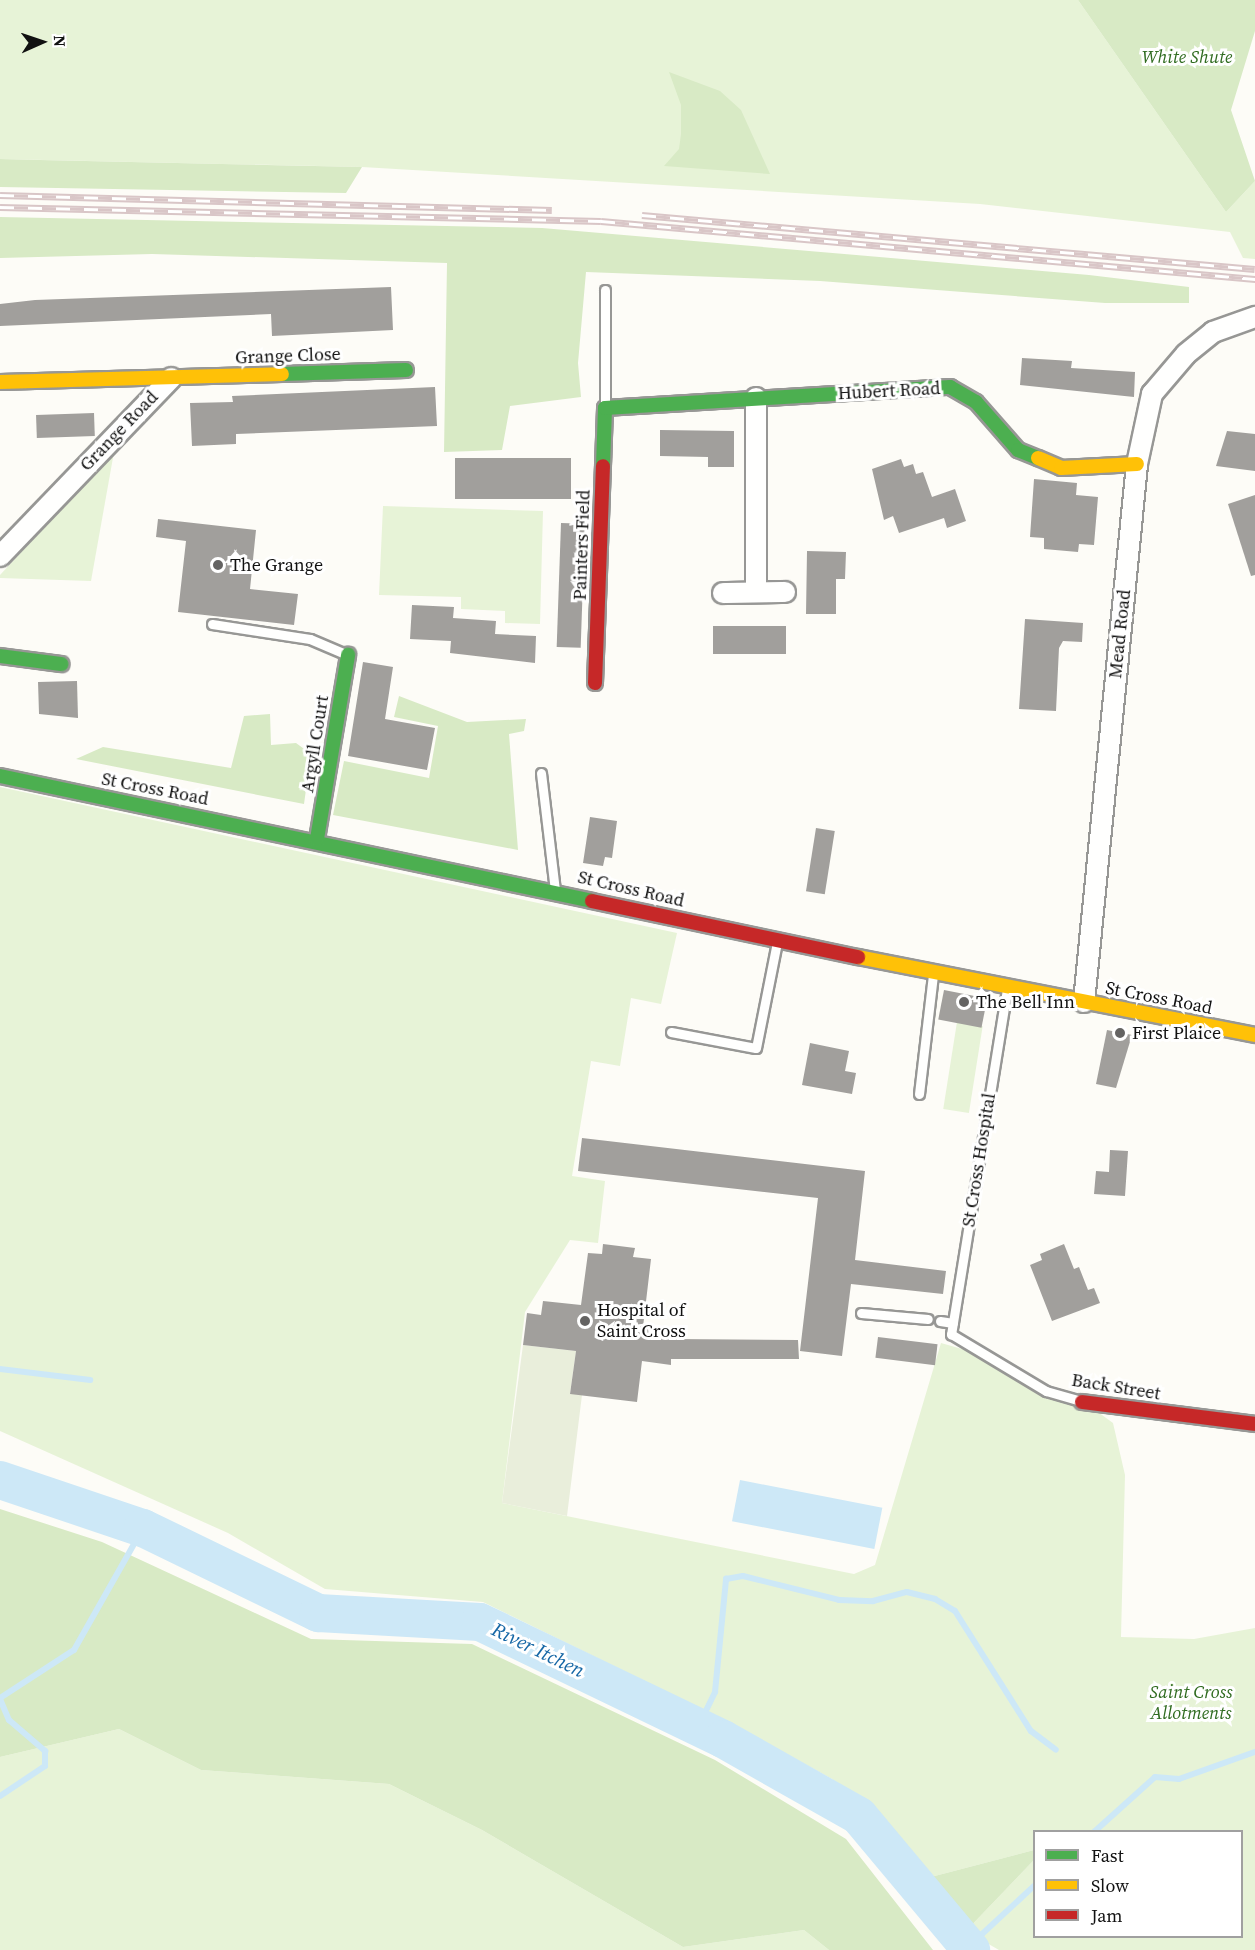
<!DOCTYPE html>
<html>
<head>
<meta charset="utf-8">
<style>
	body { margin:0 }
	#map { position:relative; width:1255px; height:1950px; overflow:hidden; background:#fdfcf7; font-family:"Source Serif 4",serif }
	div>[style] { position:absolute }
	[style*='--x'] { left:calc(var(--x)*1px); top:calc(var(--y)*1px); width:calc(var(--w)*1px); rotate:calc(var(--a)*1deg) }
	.green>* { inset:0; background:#e7f3d7; transform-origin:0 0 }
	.forest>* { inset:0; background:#d8eac5 }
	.cemetery>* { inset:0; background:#e9eedb }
	.water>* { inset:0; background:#cde8f7; transform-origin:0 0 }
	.stream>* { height:6px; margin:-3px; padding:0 3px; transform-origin:3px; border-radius:3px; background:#cde8f7 }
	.river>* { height:38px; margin:-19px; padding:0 19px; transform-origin:19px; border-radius:19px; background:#cde8f7 }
	.building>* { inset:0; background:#a19f9c; transform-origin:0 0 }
	.roads { filter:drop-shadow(2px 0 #979795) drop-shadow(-2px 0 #979795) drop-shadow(0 2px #979795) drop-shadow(0 -2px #979795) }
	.lane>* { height:9px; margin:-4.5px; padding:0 4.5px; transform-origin:4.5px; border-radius:4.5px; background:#fffffe }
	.street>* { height:20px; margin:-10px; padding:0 10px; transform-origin:10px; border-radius:10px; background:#fffffe }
	.fast>* { height:14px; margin:-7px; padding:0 7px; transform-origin:7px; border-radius:7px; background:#4caf50 }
	.slow>* { height:14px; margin:-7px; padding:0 7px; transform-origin:7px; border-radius:7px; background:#ffc107 }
	.jam>* { height:14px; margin:-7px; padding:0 7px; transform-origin:7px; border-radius:7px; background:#c62828 }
	.rail>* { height:7px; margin-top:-3.5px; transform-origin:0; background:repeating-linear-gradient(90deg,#fff 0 14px,#d9c6c7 0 28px); box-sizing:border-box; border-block:2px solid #d9c6c7 }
	.dots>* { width:16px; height:16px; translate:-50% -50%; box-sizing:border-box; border:3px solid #fff; border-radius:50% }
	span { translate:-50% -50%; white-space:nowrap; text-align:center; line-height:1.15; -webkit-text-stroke:6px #fff; paint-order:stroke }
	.park-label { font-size:18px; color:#2f6b1f; font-style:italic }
	.street-label { font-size:18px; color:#111 }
	.poi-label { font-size:18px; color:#111 }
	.left { translate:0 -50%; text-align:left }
	.water-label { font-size:20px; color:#1768a6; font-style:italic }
	.legend { position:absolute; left:1033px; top:1830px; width:210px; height:108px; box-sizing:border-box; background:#fff; border:2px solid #a0a0a0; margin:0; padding:8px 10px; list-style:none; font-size:18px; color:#111 }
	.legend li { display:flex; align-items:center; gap:12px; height:30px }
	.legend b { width:30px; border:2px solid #a0a0a0 }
	.north { position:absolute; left:12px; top:12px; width:60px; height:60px; -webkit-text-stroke:4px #fff; paint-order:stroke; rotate:87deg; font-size:16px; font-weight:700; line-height:24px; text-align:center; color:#111 }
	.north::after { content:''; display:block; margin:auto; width:21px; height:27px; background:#111; clip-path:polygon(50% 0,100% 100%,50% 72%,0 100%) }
</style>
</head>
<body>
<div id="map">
	<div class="green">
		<i style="clip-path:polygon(0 0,1078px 0,1226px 212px,1255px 181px,1255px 259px,1243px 258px,1230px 232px,980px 204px,362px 167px,0 159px)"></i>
		<i style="clip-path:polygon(114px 452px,91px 581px,0 578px,0 575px)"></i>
		<i style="clip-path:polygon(383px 506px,543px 511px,540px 624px,505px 623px,505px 611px,461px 609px,461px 597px,379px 595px)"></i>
		<i style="clip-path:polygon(0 787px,677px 933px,661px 1004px,631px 998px,620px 1066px,591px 1061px,572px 1176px,605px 1181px,598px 1243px,570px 1240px,525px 1312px,502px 1503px,854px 1574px,875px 1565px,941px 1343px,969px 1351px,1041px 1392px,1091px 1407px,1113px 1423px,1125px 1475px,1121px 1637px,1194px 1639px,1255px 1628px,1255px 1950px,999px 1950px,966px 1931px,1034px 1860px,1034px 1936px,1242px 1936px,1242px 1832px,1034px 1832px,1034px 1850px,927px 1878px,877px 1812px,832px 1779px,732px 1724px,483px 1602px,325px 1589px,228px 1533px,0 1431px)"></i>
		<i style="left:957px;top:1022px;width:26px;height:88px;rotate:9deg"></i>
		<i style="clip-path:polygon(119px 1729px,201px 1770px,389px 1784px,482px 1830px,683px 1947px,804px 1930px,829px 1950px,0 1950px,0 1757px)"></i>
	</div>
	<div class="forest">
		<i style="clip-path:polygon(1078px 0,1255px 0,1255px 31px,1231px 110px,1255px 181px,1226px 212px)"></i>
		<i style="clip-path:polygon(669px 72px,720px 91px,741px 110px,770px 174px,664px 166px,679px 149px,681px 134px,681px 105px)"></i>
		<i style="clip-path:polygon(0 159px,40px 160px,362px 167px,346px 193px,0 187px)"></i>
		<i style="clip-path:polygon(0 217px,542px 228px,1089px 275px,1189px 287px,1189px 303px,1105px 303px,820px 281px,586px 272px,578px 363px,581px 397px,510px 406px,502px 450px,444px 452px,447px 263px,152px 254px,0 258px)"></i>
		<i style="clip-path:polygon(399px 696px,467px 722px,526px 719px,524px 731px,509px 734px,518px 850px,333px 815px,344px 761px,429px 778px,438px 726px,394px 717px)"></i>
		<i style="clip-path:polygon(270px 714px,271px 745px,296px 743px,311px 754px,304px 804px,76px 759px,103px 747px,231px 768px,244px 716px)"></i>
		<i style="clip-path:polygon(0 1509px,102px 1542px,311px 1639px,472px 1644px,715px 1760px,846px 1839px,933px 1950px,829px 1950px,804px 1930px,683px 1947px,482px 1830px,389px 1784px,201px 1770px,119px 1729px,0 1757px)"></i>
		<i style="clip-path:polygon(1034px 1850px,1034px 1860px,966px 1931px,927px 1878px)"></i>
	</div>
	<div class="cemetery">
		<i style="clip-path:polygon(523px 1345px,576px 1351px,570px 1393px,582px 1395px,567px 1516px,502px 1503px)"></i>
	</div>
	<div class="water">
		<i style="left:740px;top:1480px;width:145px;height:42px;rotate:11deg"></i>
	</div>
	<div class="stream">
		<i style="--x:0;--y:1369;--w:91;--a:7"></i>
		<i style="--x:0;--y:1698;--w:88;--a:-33"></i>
		<i style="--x:74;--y:1650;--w:140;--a:-60.5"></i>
		<i style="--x:0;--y:1699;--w:23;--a:67"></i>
		<i style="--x:9;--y:1720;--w:48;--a:40.7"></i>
		<i style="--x:45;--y:1751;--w:15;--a:90"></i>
		<i style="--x:45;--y:1766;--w:54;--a:146.3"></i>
		<i style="--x:698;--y:1727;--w:39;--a:-64"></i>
		<i style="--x:715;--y:1692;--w:114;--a:-84.4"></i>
		<i style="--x:726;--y:1579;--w:17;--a:-10"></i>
		<i style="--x:743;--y:1576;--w:99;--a:14"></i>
		<i style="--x:839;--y:1600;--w:34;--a:2"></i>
		<i style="--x:873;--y:1601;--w:35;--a:-15"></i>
		<i style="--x:907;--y:1592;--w:29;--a:14"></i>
		<i style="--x:935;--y:1599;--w:23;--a:31"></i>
		<i style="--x:955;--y:1611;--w:142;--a:57.7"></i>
		<i style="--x:1031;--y:1731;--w:31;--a:37"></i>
		<i style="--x:1094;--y:1832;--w:82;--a:-42"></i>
		<i style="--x:1155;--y:1777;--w:24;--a:5"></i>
		<i style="--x:1179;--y:1779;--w:81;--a:-19.6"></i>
		<i style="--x:967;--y:1948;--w:91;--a:-42.8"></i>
	</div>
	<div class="river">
		<i style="--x:0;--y:1480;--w:151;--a:18.6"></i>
		<i style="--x:143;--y:1528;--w:195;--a:25.9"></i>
		<i style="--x:318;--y:1613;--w:162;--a:3.2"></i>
		<i style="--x:480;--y:1622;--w:270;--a:25.7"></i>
		<i style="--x:723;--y:1739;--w:156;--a:29.5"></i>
		<i style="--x:859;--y:1816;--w:175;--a:50.1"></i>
	</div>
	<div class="building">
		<i style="clip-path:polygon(391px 287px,393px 330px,272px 336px,271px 314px,0 326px,0 304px,35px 300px)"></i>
		<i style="clip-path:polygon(1022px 358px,1072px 361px,1071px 368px,1135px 372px,1134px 397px,1020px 385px)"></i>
		<i style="clip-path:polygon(435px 387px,437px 426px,236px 434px,236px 444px,192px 446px,190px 403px,233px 402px,232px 396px)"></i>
		<i style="left:94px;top:413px;width:23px;height:58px;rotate:88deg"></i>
		<i style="clip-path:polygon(660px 430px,734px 431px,734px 467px,708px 467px,708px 457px,660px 456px)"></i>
		<i style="clip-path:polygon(1227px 431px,1255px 434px,1255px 471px,1216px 466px)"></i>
		<i style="left:455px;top:458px;width:116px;height:41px"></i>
		<i style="clip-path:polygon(901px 459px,904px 467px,913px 464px,916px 474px,923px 472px,932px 497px,955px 489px,966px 521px,947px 528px,944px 518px,899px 533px,893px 516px,884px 520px,872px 469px)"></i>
		<i style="clip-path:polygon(1034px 479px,1077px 483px,1076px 495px,1098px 497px,1094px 545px,1079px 544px,1078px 552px,1044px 549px,1044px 538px,1030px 537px)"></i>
		<i style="clip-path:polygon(1255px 495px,1255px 575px,1251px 576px,1228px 504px)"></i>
		<i style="clip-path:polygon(158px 519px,256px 530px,250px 589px,298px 594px,294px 625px,178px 612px,186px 541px,156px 537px)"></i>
		<i style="left:561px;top:523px;width:24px;height:124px;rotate:2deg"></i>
		<i style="clip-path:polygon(807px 551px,846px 552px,845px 579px,836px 579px,836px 614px,806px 614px)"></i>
		<i style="clip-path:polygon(412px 605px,454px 607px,453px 618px,496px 621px,495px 634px,536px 636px,535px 663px,450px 653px,451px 641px,410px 639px)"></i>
		<i style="clip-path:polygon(1025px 619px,1083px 623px,1082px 642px,1063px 641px,1059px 648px,1056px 711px,1019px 709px)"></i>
		<i style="left:713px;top:626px;width:73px;height:28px"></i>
		<i style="clip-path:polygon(363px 662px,393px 667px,385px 719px,435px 728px,427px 770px,348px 756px)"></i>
		<i style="clip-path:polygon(77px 681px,78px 718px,39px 714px,38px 682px)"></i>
		<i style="clip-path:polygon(590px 817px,617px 821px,612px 858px,605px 857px,603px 866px,583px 863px)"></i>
		<i style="left:816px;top:828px;width:19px;height:64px;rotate:9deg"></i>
		<i style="left:944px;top:990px;width:44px;height:30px;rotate:11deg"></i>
		<i style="clip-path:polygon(1107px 1030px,1132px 1035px,1116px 1088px,1096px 1084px)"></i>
		<i style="clip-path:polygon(810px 1043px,849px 1051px,845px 1071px,856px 1073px,852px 1094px,802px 1085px)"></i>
		<i style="clip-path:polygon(582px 1138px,865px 1171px,855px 1260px,946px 1271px,943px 1294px,851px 1284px,842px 1356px,800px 1351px,818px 1198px,578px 1171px)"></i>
		<i style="clip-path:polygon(1110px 1150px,1128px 1151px,1125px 1196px,1094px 1194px,1096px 1171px,1109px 1172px)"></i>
		<i style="clip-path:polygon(603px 1244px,635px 1248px,633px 1257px,651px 1259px,643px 1327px,674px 1330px,673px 1339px,798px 1340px,799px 1359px,671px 1359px,671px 1365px,642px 1361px,637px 1402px,570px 1394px,576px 1351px,523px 1345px,527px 1313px,541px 1315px,543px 1301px,581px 1305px,588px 1253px,602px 1254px)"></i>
		<i style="clip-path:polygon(1064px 1244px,1074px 1269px,1079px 1267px,1088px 1290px,1094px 1288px,1100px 1303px,1052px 1321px,1030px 1265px,1042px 1260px,1040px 1254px)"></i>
		<i style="left:878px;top:1337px;width:60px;height:21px;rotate:7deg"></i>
	</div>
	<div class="roads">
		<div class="lane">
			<i style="--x:605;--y:290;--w:115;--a:90"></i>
			<i style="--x:212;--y:624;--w:99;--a:8.7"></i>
			<i style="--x:310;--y:639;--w:39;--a:23"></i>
			<i style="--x:541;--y:773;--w:118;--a:83.2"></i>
			<i style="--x:1007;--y:989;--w:350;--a:99.2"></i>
			<i style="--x:951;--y:1334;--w:111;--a:31"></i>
			<i style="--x:1046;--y:1391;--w:35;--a:16"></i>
			<i style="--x:671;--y:1032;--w:86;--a:10.7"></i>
			<i style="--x:756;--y:1048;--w:108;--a:-78.8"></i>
			<i style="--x:919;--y:1094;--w:121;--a:-83.3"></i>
			<i style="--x:861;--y:1313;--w:67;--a:5.1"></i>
			<i style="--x:940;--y:1321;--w:13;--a:9"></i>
		</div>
		<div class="street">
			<i style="--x:0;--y:556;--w:247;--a:-46.1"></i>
			<i style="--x:756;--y:592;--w:194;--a:-90"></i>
			<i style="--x:723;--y:593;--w:62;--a:-0.9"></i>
			<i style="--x:1084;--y:1002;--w:541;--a:-84.37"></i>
			<i style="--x:1137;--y:464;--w:72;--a:-77.9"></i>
			<i style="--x:1152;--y:394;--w:52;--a:-49.6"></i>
			<i style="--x:1186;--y:354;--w:35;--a:-39"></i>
			<i style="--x:1213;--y:332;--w:45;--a:-19.7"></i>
		</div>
		<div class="fast">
			<i style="--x:282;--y:374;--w:124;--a:-1.8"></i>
			<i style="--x:603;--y:466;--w:58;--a:-88"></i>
			<i style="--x:605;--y:408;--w:346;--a:-3.5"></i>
			<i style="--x:950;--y:387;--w:30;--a:30"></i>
			<i style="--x:976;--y:402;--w:64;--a:48.8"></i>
			<i style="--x:1018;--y:450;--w:22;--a:22"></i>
			<i style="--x:0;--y:656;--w:62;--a:7.5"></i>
			<i style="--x:0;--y:776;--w:605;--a:11.92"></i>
			<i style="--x:317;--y:839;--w:187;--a:-80.4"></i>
		</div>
		<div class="slow">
			<i style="--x:0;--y:382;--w:282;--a:-1.6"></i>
			<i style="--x:1038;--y:458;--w:25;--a:23"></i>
			<i style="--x:1061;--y:468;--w:76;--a:-3"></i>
			<i style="--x:858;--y:957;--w:405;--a:11.1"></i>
		</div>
		<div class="jam">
			<i style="--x:595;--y:683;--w:217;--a:-87.9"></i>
			<i style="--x:592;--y:901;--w:272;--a:11.9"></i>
			<i style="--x:1082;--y:1402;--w:174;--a:7.2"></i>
		</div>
	</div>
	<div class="rail">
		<i style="--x:0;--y:195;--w:552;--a:1.56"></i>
		<i style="--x:0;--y:207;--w:601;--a:1.33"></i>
		<i style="--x:601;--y:221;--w:657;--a:5.07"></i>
		<i style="--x:642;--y:215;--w:615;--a:5.03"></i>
	</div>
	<div class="dots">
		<i style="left:218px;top:565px;background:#646362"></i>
		<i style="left:964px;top:1002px;background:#646362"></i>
		<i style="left:1120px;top:1033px;background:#646362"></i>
		<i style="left:585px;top:1321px;background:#646362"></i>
	</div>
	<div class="park-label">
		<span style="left:1187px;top:57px">White Shute</span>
		<span style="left:1191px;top:1703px">Saint Cross<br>Allotments</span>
	</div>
	<div class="street-label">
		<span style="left:288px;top:356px;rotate:-2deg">Grange Close</span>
		<span style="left:889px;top:391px;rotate:-3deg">Hubert Road</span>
		<span style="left:119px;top:431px;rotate:-46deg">Grange Road</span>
		<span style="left:582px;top:545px;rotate:-88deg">Painters Field</span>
		<span style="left:1120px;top:634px;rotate:-84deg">Mead Road</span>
		<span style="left:315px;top:744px;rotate:-81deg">Argyll Court</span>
		<span style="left:155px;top:789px;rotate:11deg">St Cross Road</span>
		<span style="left:631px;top:889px;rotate:13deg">St Cross Road</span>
		<span style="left:1159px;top:998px;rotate:11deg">St Cross Road</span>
		<span style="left:979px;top:1160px;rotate:-81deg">St Cross Hospital</span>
		<span style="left:1116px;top:1387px;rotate:9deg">Back Street</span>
	</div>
	<div class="poi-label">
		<span class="left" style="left:230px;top:565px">The Grange</span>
		<span class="left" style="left:976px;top:1002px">The Bell Inn</span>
		<span class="left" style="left:1132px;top:1033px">First Plaice</span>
		<span class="left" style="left:597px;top:1321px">Hospital of<br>Saint Cross</span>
	</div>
	<div class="water-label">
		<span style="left:538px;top:1650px;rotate:26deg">River Itchen</span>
	</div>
	<ul class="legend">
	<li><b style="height:8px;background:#4caf50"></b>Fast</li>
	<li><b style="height:8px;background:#ffc107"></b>Slow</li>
	<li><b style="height:8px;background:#c62828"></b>Jam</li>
	</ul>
	<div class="north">N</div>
</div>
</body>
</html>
